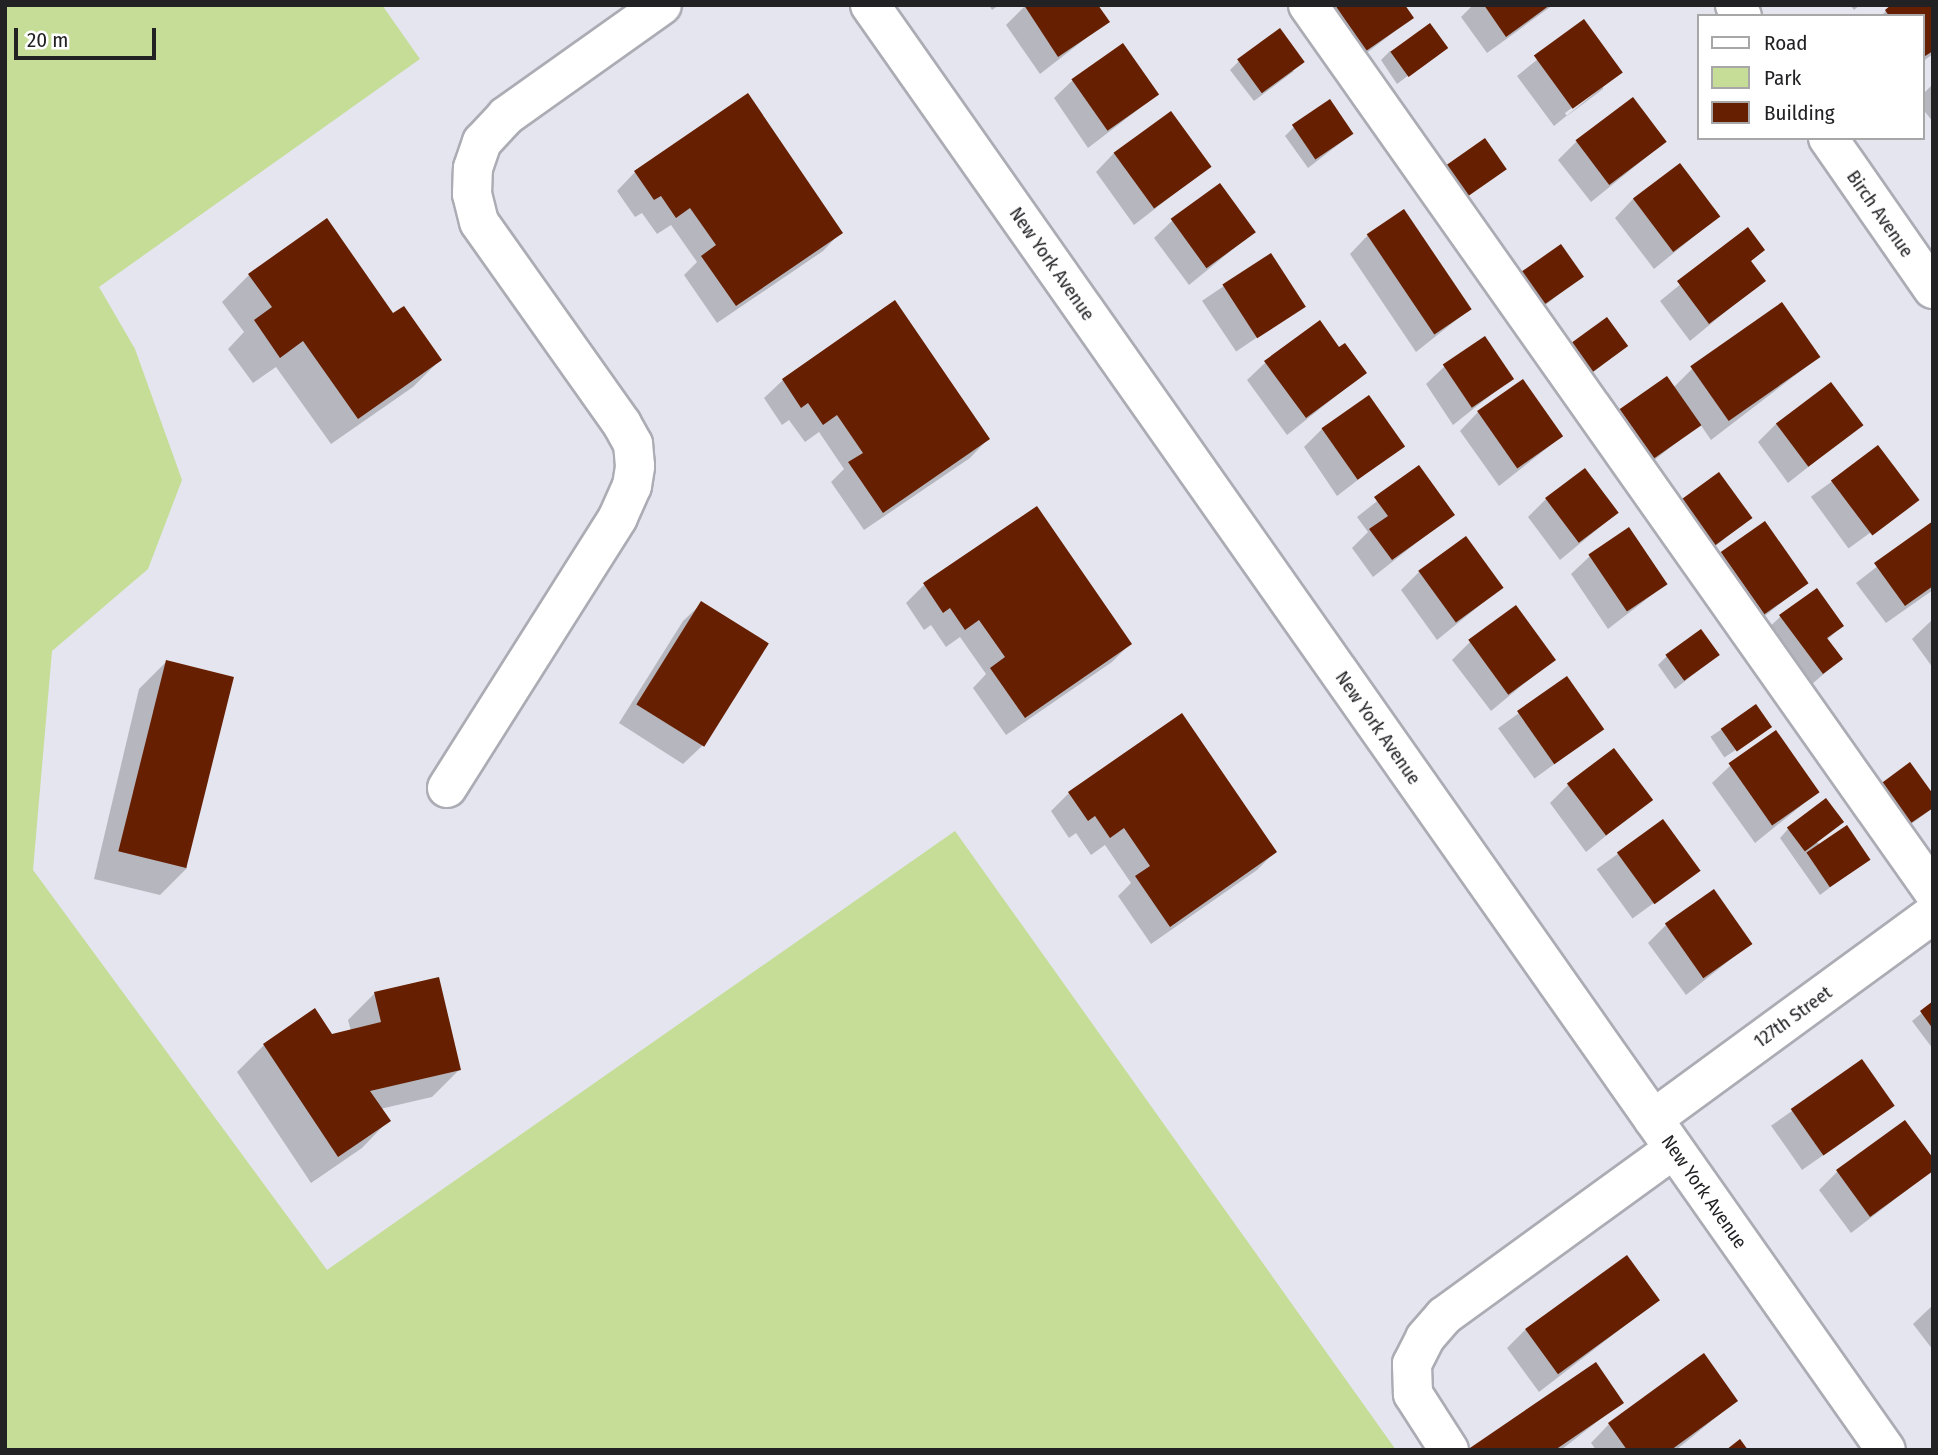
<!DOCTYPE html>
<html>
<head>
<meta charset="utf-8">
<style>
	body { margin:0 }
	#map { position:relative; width:1938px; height:1455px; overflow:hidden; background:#e4e5ee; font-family:"Fira Sans Condensed",sans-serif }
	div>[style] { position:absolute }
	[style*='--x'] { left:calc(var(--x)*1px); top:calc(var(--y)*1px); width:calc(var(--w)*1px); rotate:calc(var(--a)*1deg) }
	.green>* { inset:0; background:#c5dd97 }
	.shadow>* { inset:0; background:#0003; transform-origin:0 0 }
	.building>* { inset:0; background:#661f00; transform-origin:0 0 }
	.roads { filter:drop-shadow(2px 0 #abacb4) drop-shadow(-2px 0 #abacb4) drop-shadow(0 2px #abacb4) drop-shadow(0 -2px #abacb4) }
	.minor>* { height:38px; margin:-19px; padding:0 19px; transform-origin:19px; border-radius:19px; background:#fff }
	span { translate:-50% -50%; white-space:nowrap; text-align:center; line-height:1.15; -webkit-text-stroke:7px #fff; paint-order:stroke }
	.street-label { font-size:19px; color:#222225 }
	.frame { position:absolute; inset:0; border:7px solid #222225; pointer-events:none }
	.legend { position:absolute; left:1697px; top:14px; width:228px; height:126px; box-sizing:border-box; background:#fff; border:2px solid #a7a7a8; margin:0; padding:9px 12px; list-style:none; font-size:21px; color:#222225 }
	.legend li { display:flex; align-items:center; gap:14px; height:35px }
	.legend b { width:35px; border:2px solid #a7a7a8 }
	.scale { position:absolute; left:14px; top:28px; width:142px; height:32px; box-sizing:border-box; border:4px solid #222225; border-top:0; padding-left:9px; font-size:21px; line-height:24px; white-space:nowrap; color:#222225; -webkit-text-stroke:5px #fff; paint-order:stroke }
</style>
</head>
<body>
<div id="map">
	<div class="green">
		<i style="clip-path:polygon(5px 5px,382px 5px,420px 59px,99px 287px,135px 349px,182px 480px,148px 569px,52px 651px,33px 870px,327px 1270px,955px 831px,1396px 1450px,5px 1450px)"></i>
	</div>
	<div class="shadow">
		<i style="clip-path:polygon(989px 5px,999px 5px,992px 10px)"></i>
		<i style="clip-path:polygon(1026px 5px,1107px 22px,1040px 74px,1006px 25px)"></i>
		<i style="clip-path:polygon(1311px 5px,1403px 5px,1412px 18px,1347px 68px)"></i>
		<i style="clip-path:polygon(1473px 5px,1553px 5px,1487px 53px,1461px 17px)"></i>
		<i style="clip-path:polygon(1850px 5px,1860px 5px,1854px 10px)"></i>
		<i style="clip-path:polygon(1933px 5px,1933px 54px,1922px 62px,1922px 16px,1881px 16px,1886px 11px)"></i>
		<i style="clip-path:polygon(evenodd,1584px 22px,1621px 72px,1554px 126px,1517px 76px,1584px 22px,1603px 85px,1603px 89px,1567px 116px,1565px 113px,1603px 85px)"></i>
		<i style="clip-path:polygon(1445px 48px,1397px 84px,1381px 60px,1390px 51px)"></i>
		<i style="clip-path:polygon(1239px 61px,1294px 71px,1254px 101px,1230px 70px)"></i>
		<i style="clip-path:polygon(1073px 80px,1157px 95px,1088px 148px,1054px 98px)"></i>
		<i style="clip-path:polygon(1933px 84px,1933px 122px,1922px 108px,1922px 95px)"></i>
		<i style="clip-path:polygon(1294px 127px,1352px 134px,1308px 168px,1285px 136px)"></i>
		<i style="clip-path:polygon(1576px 142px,1665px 142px,1591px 202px,1558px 160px)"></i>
		<i style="clip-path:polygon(1114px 153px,1209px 167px,1134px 225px,1096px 172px)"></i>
		<i style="clip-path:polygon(635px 172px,841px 232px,823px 251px,717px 323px,684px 275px,697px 262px,671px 225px,657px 234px,642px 213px,635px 217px,617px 191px)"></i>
		<i style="clip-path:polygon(1633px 199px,1718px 217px,1654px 269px,1615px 218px)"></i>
		<i style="clip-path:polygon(1173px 220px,1254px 232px,1189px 285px,1154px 238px)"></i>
		<i style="clip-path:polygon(1747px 230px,1763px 250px,1750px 262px,1764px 280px,1690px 341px,1660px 301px)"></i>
		<i style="clip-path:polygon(1368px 235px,1470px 309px,1416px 352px,1350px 254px)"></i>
		<i style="left:1270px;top:255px;width:61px;height:82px;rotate:56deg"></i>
		<i style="clip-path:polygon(249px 275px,393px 315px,440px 360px,413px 387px,331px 444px,276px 367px,253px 383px,228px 349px,244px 332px,222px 302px)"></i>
		<i style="clip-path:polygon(1521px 275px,1582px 276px,1534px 314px)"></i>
		<i style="clip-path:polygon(1571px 346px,1626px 346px,1582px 381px)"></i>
		<i style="clip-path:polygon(1339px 349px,1365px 373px,1287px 435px,1247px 380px,1266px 362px)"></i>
		<i style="clip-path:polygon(1819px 357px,1711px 440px,1700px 424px,1634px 476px,1602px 429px,1620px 411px,1673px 388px,1692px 369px)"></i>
		<i style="clip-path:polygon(1445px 366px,1511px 379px,1453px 425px,1426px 384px)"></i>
		<i style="clip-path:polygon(783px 380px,988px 439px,970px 458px,864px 530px,831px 482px,844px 469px,819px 432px,805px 442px,789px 420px,782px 425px,764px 398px)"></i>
		<i style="clip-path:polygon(1478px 412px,1561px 437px,1499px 486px,1460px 431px)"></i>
		<i style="clip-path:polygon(1776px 424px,1861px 425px,1788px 483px,1758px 442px)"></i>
		<i style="clip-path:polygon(1322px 429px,1402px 446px,1337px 496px,1304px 447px)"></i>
		<i style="left:1878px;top:448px;width:64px;height:83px;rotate:54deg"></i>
		<i style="clip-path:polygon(1419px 468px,1452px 515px,1373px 577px,1352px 548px,1368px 532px,1357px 517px)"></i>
		<i style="clip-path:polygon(1546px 499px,1617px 513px,1560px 560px,1528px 517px)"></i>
		<i style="clip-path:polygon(1683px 501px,1750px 518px,1696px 562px,1664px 519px)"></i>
		<i style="clip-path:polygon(1036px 508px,1130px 644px,1112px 662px,1006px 735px,973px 688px,986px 674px,960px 637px,946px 647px,931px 625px,924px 630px,906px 603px,924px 585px)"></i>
		<i style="clip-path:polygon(1933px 523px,1933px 590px,1886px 623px,1856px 583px)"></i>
		<i style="clip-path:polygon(1723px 554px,1807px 582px,1746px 631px,1705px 572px)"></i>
		<i style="clip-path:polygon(1590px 556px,1666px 584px,1608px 629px,1571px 574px)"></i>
		<i style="clip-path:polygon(1419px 572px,1501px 588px,1437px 640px,1401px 590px)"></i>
		<i style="clip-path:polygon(702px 603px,702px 746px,683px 764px,619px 723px,683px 621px)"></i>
		<i style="clip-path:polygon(1781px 616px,1842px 626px,1827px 640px,1841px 659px,1804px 691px,1762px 634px)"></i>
		<i style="clip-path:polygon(1933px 619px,1933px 668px,1912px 639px)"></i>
		<i style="clip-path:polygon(1471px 641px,1554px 659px,1491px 711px,1452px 660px)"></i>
		<i style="clip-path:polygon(1718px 655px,1675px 689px,1658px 665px,1667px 656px)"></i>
		<i style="clip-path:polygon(166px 662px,187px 868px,160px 895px,94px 879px,139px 689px)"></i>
		<i style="left:1566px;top:679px;width:62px;height:84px;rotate:54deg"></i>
		<i style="left:1756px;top:706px;width:25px;height:55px;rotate:56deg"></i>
		<i style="clip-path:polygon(1731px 765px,1818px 792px,1755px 843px,1712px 783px)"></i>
		<i style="clip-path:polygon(1568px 785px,1650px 800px,1586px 852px,1550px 803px)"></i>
		<i style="clip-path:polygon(1069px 793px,1275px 852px,1257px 870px,1151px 944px,1118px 896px,1131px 883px,1105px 845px,1091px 855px,1076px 833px,1069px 838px,1051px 811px)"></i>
		<i style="clip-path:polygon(1871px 795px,1933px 808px,1899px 833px)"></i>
		<i style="left:1663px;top:821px;width:61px;height:82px;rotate:54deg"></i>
		<i style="clip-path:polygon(1788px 829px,1820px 844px,1868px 859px,1820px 895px,1780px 838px)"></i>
		<i style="clip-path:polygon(1666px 925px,1751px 943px,1686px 995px,1648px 943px)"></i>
		<i style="clip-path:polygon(375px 993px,459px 1070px,432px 1097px,380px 1109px,388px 1121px,362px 1148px,311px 1183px,237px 1072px,264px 1045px,314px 1011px,331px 1036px,351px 1031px,348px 1020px)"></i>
		<i style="clip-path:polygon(1933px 1004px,1933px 1049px,1912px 1021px)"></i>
		<i style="left:1862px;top:1062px;width:54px;height:111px;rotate:55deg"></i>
		<i style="clip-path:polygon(1933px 1170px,1851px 1233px,1819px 1190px,1837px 1172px)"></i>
		<i style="clip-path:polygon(1658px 1300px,1539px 1392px,1507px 1348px,1525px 1330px)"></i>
		<i style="clip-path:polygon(1933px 1305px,1933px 1350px,1913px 1324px)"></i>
		<i style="clip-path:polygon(1736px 1401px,1676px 1450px,1596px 1450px,1591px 1443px,1609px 1424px)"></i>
		<i style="clip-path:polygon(1621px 1403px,1561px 1450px,1470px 1450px)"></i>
	</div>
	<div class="building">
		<i style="clip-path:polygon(1024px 5px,1098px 5px,1110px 22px,1058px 57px)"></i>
		<i style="clip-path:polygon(1335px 5px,1405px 5px,1414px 18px,1366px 51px)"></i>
		<i style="clip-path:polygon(1484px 5px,1550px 5px,1506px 37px)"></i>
		<i style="clip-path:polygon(1891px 5px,1933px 5px,1933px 51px,1922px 58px,1922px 16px,1889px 16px,1885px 10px)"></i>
		<i style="left:1584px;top:19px;width:66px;height:62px;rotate:54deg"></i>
		<i style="left:1430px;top:23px;width:31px;height:49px;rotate:54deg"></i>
		<i style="left:1280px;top:28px;width:42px;height:53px;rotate:54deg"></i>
		<i style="left:1123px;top:43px;width:63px;height:63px;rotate:55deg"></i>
		<i style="clip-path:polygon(748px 93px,843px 233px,736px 306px,701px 256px,716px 245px,690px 208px,676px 218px,661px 196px,654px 200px,634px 171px)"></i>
		<i style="left:1633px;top:97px;width:56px;height:72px;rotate:53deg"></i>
		<i style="left:1330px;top:99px;width:42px;height:46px;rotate:56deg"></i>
		<i style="left:1171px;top:111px;width:69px;height:71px;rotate:54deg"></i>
		<i style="left:1485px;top:138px;width:38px;height:50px;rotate:55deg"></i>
		<i style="left:1680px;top:163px;width:67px;height:59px;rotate:53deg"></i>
		<i style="left:1220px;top:183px;width:61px;height:61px;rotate:54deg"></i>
		<i style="left:1404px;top:209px;width:121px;height:45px;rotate:56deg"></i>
		<i style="clip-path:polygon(327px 218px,393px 313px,404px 306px,442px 360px,358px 419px,303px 341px,280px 358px,254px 320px,272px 307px,248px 274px)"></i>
		<i style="clip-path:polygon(1748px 227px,1765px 250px,1751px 261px,1766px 281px,1709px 324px,1677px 281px)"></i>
		<i style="left:1561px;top:244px;width:40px;height:51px;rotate:55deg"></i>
		<i style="left:1271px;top:253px;width:64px;height:58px;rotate:57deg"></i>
		<i style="clip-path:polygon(895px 300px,990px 439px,883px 513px,848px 462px,863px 453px,837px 415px,823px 425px,808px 403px,801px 408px,782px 379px)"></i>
		<i style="left:1782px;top:302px;width:67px;height:112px;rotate:55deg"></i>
		<i style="left:1607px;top:317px;width:36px;height:46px;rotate:54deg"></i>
		<i style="clip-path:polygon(1320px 320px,1339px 347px,1345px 343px,1367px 373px,1306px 418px,1264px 361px)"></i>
		<i style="left:1485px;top:336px;width:52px;height:51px;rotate:56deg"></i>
		<i style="left:1667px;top:376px;width:60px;height:58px;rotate:55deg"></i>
		<i style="left:1523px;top:379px;width:70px;height:56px;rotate:55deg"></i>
		<i style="left:1831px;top:382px;width:54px;height:69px;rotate:53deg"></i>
		<i style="left:1369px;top:395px;width:63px;height:58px;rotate:55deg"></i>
		<i style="left:1878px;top:445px;width:69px;height:59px;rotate:53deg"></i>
		<i style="clip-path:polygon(1419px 465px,1455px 515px,1392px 560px,1369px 529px,1388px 516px,1374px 497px)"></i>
		<i style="left:1585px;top:468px;width:56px;height:50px;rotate:53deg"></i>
		<i style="left:1719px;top:472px;width:57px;height:47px;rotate:54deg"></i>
		<i style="clip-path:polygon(1037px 506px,1132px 644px,1025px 718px,990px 668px,1005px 657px,979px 620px,965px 630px,950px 608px,943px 613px,923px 583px)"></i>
		<i style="left:1765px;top:521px;width:76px;height:54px;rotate:55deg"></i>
		<i style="clip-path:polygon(1933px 521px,1933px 586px,1905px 606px,1874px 563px)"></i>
		<i style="left:1629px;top:527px;width:69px;height:49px;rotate:56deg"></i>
		<i style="left:1466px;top:536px;width:64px;height:59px;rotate:54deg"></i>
		<i style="clip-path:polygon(1817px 588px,1844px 626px,1827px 638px,1843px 659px,1823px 674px,1779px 615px)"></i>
		<i style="left:701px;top:601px;width:80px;height:122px;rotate:32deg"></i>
		<i style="left:1516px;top:605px;width:68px;height:59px;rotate:54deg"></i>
		<i style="left:1701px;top:629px;width:32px;height:44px;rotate:54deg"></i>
		<i style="left:166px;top:660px;width:70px;height:197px;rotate:14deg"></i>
		<i style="left:1567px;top:676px;width:65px;height:61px;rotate:55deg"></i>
		<i style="left:1756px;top:704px;width:28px;height:43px;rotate:55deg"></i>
		<i style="clip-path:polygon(1182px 713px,1277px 852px,1170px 927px,1135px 876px,1150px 866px,1124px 828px,1110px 838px,1095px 816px,1088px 821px,1068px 792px)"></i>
		<i style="left:1776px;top:730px;width:76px;height:58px;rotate:55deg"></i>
		<i style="left:1614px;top:748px;width:65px;height:59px;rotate:53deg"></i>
		<i style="clip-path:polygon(1910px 762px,1933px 794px,1933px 808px,1908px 825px,1879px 785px)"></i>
		<i style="left:1826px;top:798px;width:30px;height:49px;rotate:53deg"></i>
		<i style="left:1663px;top:819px;width:64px;height:57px;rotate:54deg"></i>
		<i style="left:1847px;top:825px;width:42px;height:49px;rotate:56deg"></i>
		<i style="left:1714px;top:889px;width:67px;height:60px;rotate:55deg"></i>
		<i style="clip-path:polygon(439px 977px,461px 1070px,370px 1091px,391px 1121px,338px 1157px,263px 1044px,315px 1008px,332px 1034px,381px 1022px,374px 992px)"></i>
		<i style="clip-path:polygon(1933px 1001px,1933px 1029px,1920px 1011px)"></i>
		<i style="left:1862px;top:1059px;width:57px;height:87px;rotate:55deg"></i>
		<i style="clip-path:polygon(1905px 1120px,1933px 1158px,1933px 1171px,1870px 1217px,1836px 1170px)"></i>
		<i style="left:1627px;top:1255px;width:56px;height:126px;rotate:54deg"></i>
		<i style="clip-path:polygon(1704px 1353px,1738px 1401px,1671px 1450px,1627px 1450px,1608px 1423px)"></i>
		<i style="clip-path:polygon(1596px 1362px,1624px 1403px,1555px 1450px,1467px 1450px)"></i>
		<i style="clip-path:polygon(1740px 1439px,1748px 1450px,1726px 1450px)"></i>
	</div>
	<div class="roads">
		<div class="minor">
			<i style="--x:870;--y:5;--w:1766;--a:54.89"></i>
			<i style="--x:1308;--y:5;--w:1084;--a:54.8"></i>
			<i style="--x:1735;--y:5;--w:13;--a:58"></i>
			<i style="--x:1828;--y:138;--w:184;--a:55.2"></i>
			<i style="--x:447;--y:788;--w:320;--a:-57.7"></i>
			<i style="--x:618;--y:517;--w:34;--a:-66"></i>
			<i style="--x:632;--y:486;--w:20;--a:-81"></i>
			<i style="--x:635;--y:466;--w:22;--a:-95"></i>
			<i style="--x:633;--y:444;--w:23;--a:-119"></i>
			<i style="--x:622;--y:424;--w:247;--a:-125.3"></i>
			<i style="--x:479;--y:222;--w:29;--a:-104"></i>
			<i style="--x:472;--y:194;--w:26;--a:-88"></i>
			<i style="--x:473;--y:168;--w:28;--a:-71"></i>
			<i style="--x:482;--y:142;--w:35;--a:-47"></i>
			<i style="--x:506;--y:116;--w:191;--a:-35.4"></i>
			<i style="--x:1653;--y:1119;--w:347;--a:-36.2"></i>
			<i style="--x:1449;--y:1450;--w:67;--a:-122.7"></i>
			<i style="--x:1413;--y:1394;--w:30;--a:-92"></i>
			<i style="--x:1412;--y:1364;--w:29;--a:-63"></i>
			<i style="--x:1425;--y:1338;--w:29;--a:-49"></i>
			<i style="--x:1444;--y:1316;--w:284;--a:-36"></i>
		</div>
	</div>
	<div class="street-label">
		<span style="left:1880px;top:214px;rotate:55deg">Birch Avenue</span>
		<span style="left:1052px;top:264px;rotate:55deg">New York Avenue</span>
		<span style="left:1378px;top:728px;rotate:55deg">New York Avenue</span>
		<span style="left:1793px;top:1017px;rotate:-36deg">127th Street</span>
		<span style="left:1704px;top:1192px;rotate:55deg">New York Avenue</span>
	</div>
	<div class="frame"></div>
	<ul class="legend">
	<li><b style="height:9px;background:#fff"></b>Road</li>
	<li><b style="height:19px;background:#c5dd97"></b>Park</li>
	<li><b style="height:19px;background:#661f00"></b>Building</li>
	</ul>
	<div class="scale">20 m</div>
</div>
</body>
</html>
